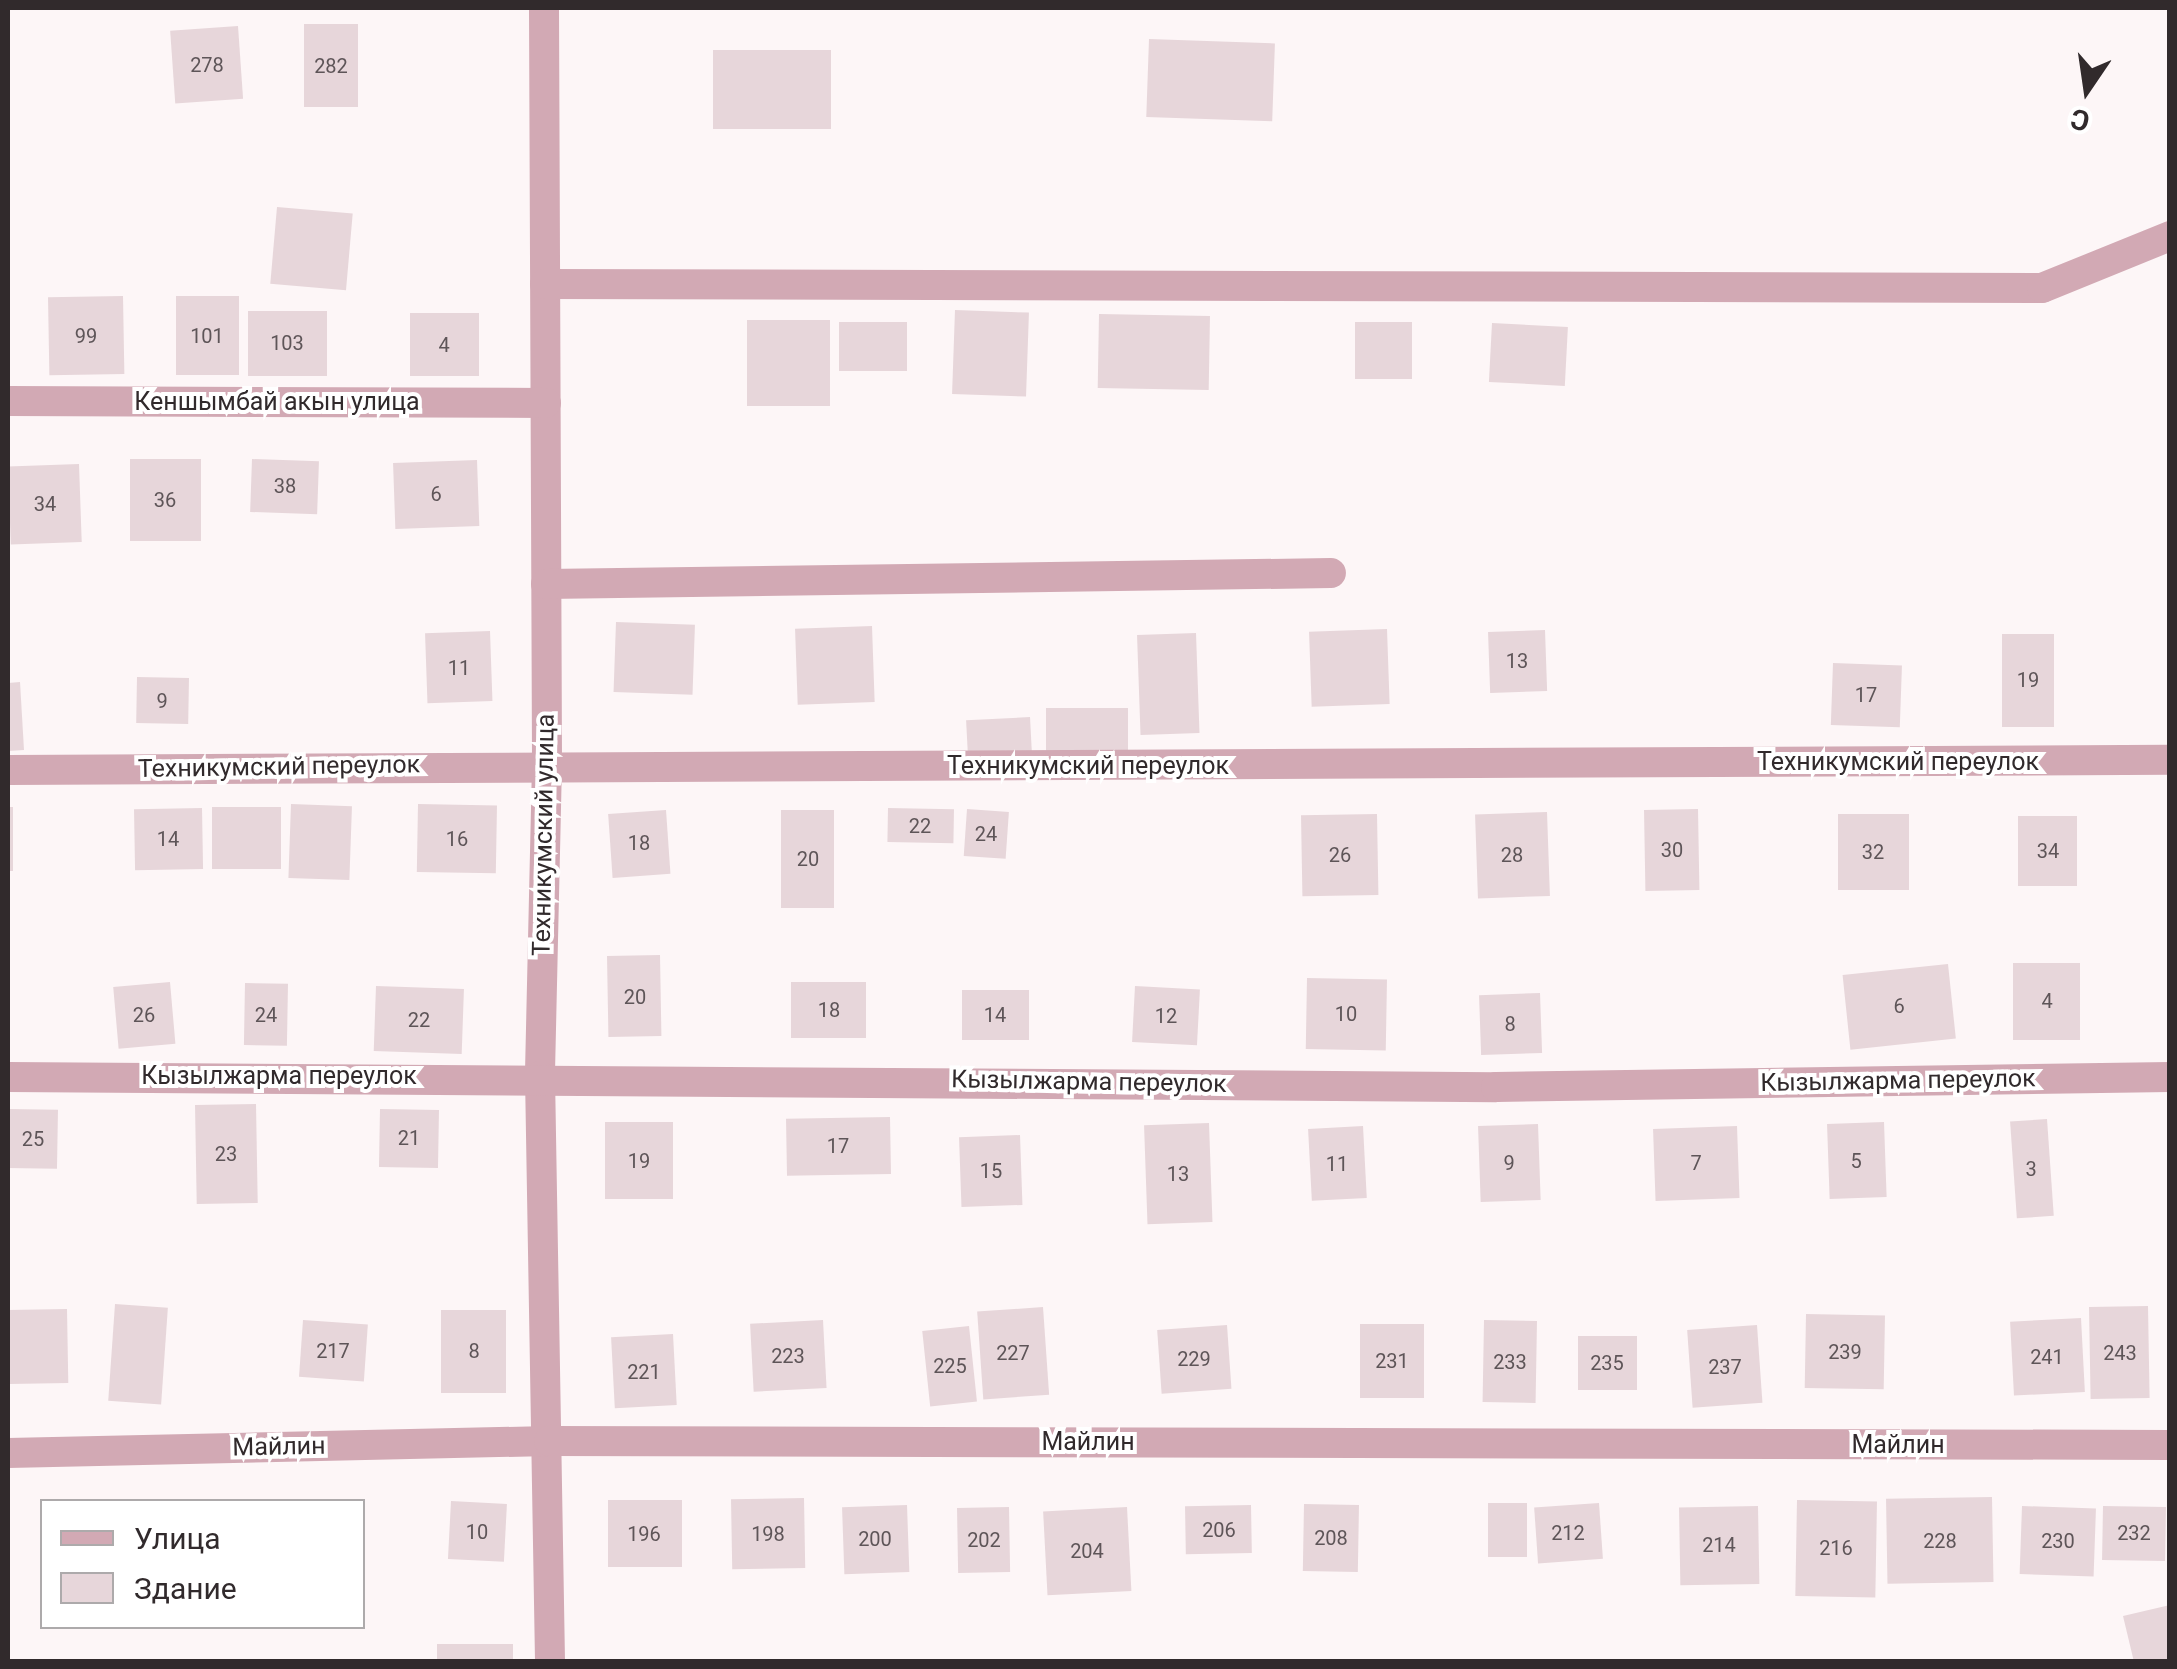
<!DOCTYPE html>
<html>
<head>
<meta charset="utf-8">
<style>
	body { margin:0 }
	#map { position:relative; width:2177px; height:1669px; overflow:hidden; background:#fdf6f7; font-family:Roboto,sans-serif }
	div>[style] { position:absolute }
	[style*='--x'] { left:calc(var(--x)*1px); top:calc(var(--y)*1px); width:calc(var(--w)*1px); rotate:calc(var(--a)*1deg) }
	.building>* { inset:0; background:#e7d6da; transform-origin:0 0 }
	.minor>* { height:30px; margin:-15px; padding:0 15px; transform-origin:15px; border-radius:15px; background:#d2a9b4 }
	span { translate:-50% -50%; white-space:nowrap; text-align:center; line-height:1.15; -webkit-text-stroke:8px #fff; paint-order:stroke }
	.number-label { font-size:20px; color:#5e5558 }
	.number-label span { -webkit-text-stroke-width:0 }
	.street-label { font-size:25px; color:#312a2c }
	.frame { position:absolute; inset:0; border:10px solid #312a2c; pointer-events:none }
	.legend { position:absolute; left:40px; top:1499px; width:325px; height:130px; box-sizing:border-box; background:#fff; border:2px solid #adaaab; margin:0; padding:12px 18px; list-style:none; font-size:30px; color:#312a2c }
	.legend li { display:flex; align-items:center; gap:20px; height:50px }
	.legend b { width:50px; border:2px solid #adaaab }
	.north { position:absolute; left:2037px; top:40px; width:100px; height:100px; -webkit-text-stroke:8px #fff; paint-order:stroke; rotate:193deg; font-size:28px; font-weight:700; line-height:40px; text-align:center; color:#312a2c }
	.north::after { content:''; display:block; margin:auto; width:35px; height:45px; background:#312a2c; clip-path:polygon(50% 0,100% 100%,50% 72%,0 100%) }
</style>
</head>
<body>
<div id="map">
	<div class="building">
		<i style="left:304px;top:24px;width:54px;height:83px"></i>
		<i style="left:238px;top:26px;width:73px;height:68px;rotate:86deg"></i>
		<i style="left:1149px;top:39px;width:126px;height:78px;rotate:2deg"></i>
		<i style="left:713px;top:50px;width:118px;height:79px"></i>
		<i style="left:277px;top:207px;width:76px;height:77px;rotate:5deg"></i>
		<i style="left:123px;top:296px;width:78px;height:75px;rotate:89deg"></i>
		<i style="left:176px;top:296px;width:63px;height:79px"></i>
		<i style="left:955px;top:310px;width:74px;height:84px;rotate:2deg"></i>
		<i style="left:248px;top:311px;width:79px;height:65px"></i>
		<i style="left:410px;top:313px;width:69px;height:63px"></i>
		<i style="left:1099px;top:314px;width:111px;height:74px;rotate:1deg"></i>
		<i style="left:747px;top:320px;width:83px;height:86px"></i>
		<i style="left:907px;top:322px;width:49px;height:68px;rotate:90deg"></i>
		<i style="left:1355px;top:322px;width:57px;height:57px"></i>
		<i style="left:1492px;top:323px;width:76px;height:59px;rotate:3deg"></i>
		<i style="left:130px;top:459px;width:71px;height:82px"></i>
		<i style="left:252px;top:459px;width:67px;height:53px;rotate:2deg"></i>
		<i style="left:477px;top:460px;width:66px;height:84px;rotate:88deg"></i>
		<i style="left:79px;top:464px;width:78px;height:71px;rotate:88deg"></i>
		<i style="left:616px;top:622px;width:79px;height:70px;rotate:2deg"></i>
		<i style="left:872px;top:626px;width:76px;height:77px;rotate:88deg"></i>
		<i style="left:1387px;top:629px;width:75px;height:78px;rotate:88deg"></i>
		<i style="left:1545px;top:630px;width:61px;height:57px;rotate:88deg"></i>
		<i style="left:490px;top:631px;width:70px;height:65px;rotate:88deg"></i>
		<i style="left:1196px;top:633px;width:100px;height:59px;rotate:88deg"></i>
		<i style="left:2002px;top:634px;width:52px;height:93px"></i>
		<i style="left:1833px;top:663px;width:69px;height:62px;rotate:2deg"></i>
		<i style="left:137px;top:677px;width:52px;height:46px;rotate:1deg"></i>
		<i style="clip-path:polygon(20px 682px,24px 750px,8px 751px,8px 683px)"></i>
		<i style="left:1046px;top:708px;width:82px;height:49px"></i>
		<i style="left:1030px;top:717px;width:35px;height:64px;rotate:87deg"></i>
		<i style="left:291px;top:804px;width:61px;height:74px;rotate:2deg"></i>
		<i style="left:418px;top:804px;width:79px;height:68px;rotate:1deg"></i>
		<i style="left:8px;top:807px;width:5px;height:64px"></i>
		<i style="left:281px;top:807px;width:62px;height:69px;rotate:90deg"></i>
		<i style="left:202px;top:808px;width:61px;height:68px;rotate:89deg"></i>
		<i style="left:888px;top:808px;width:66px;height:34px;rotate:1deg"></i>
		<i style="left:967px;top:809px;width:42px;height:47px;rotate:4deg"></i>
		<i style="left:1698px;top:809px;width:81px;height:54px;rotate:89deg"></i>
		<i style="left:666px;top:810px;width:64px;height:58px;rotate:86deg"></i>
		<i style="left:781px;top:810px;width:53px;height:98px"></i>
		<i style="left:1547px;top:812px;width:84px;height:72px;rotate:88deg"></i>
		<i style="left:1377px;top:814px;width:81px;height:76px;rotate:89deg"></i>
		<i style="left:1838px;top:814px;width:71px;height:76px"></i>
		<i style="left:2018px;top:816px;width:59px;height:70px"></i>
		<i style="left:660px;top:955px;width:81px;height:53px;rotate:89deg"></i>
		<i style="left:2013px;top:963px;width:67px;height:77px"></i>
		<i style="left:1948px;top:964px;width:75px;height:106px;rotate:84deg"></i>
		<i style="left:1307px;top:978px;width:80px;height:71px;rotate:1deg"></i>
		<i style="left:170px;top:982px;width:62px;height:57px;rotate:85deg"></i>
		<i style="left:791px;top:982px;width:75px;height:56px"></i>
		<i style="left:245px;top:983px;width:43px;height:62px;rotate:1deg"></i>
		<i style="left:376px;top:986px;width:88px;height:65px;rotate:2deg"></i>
		<i style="left:1135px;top:986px;width:65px;height:56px;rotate:3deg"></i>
		<i style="left:962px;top:990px;width:67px;height:50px"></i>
		<i style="left:1540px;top:993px;width:60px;height:61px;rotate:88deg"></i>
		<i style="left:256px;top:1104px;width:99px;height:61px;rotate:89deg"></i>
		<i style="left:8px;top:1109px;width:50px;height:59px;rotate:1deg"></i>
		<i style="left:380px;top:1109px;width:59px;height:58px;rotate:1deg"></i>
		<i style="left:890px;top:1117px;width:57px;height:104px;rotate:89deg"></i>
		<i style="left:2047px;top:1119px;width:97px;height:37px;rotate:86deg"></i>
		<i style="left:605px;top:1122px;width:68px;height:77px"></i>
		<i style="left:1884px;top:1122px;width:75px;height:57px;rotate:88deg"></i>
		<i style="left:1209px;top:1123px;width:99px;height:65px;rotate:88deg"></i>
		<i style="left:1538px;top:1124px;width:76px;height:60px;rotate:88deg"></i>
		<i style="left:1363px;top:1126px;width:72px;height:55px;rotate:87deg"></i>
		<i style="left:1737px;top:1126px;width:72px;height:84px;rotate:88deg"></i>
		<i style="left:1020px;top:1135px;width:70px;height:61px;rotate:88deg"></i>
		<i style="left:115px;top:1304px;width:53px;height:97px;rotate:4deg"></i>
		<i style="left:2148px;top:1306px;width:92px;height:59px;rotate:89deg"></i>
		<i style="left:1043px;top:1307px;width:88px;height:66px;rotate:86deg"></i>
		<i style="left:67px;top:1309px;width:74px;height:59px;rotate:89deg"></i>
		<i style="left:441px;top:1310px;width:65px;height:83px"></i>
		<i style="left:1806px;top:1314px;width:79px;height:74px;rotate:1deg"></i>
		<i style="left:2081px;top:1318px;width:74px;height:71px;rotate:87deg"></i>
		<i style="left:303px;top:1320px;width:65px;height:57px;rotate:4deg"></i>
		<i style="left:823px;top:1320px;width:68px;height:73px;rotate:87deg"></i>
		<i style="left:1484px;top:1320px;width:53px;height:82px;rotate:1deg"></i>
		<i style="left:1360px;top:1324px;width:64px;height:74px"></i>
		<i style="left:1227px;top:1325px;width:64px;height:70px;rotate:86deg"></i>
		<i style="left:1757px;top:1325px;width:78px;height:70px;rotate:86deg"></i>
		<i style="left:969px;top:1326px;width:76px;height:47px;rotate:84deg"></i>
		<i style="left:673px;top:1334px;width:71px;height:62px;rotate:87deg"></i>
		<i style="left:1578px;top:1336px;width:59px;height:54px"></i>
		<i style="left:1992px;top:1497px;width:85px;height:106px;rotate:89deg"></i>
		<i style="left:804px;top:1498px;width:70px;height:73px;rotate:89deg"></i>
		<i style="left:608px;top:1500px;width:74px;height:67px"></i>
		<i style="left:1797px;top:1500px;width:80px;height:96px;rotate:1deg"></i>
		<i style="left:451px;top:1501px;width:56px;height:58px;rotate:3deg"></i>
		<i style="left:1488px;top:1503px;width:39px;height:54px"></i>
		<i style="left:1599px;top:1503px;width:56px;height:65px;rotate:86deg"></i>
		<i style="left:1304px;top:1504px;width:55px;height:67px;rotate:1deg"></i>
		<i style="left:907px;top:1505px;width:67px;height:65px;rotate:88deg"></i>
		<i style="left:1251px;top:1505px;width:48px;height:66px;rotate:89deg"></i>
		<i style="left:1758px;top:1506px;width:78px;height:79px;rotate:89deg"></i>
		<i style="left:2022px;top:1506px;width:74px;height:68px;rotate:2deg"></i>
		<i style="left:2103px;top:1506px;width:63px;height:54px;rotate:1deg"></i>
		<i style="left:1009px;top:1507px;width:65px;height:52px;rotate:89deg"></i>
		<i style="left:1127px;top:1507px;width:84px;height:84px;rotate:87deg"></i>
		<i style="clip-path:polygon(2170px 1605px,2170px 1662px,2134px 1662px,2123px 1616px)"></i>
		<i style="left:437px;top:1644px;width:76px;height:18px"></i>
	</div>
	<div class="minor">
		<i style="--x:544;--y:8;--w:756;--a:89.77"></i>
		<i style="--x:547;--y:764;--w:312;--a:91.3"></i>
		<i style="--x:540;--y:1076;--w:586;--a:89.02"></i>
		<i style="--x:545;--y:284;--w:1497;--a:0.15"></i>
		<i style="--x:2042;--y:288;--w:138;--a:-22.1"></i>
		<i style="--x:8;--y:401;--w:538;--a:0.21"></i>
		<i style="--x:546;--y:584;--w:785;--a:-0.8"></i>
		<i style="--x:8;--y:770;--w:2162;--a:-0.27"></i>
		<i style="--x:8;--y:1077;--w:1488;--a:0.39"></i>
		<i style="--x:1496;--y:1087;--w:674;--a:-0.85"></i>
		<i style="--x:8;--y:1453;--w:541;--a:-1.27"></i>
		<i style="--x:549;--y:1441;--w:1621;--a:0.14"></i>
	</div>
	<div class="number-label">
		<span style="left:207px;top:65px">278</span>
		<span style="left:331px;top:66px">282</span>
		<span style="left:86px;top:336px">99</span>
		<span style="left:207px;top:336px">101</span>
		<span style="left:287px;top:343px">103</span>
		<span style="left:444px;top:345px">4</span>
		<span style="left:285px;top:486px">38</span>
		<span style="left:436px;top:494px">6</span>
		<span style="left:165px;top:500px">36</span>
		<span style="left:45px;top:504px">34</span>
		<span style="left:1517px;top:661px">13</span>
		<span style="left:459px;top:668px">11</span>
		<span style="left:2028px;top:680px">19</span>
		<span style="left:1866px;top:695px">17</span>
		<span style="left:162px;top:701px">9</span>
		<span style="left:920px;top:826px">22</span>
		<span style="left:986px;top:834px">24</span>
		<span style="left:168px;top:839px">14</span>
		<span style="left:457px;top:839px">16</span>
		<span style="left:639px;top:843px">18</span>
		<span style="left:1672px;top:850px">30</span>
		<span style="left:2048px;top:851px">34</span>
		<span style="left:1873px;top:852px">32</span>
		<span style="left:1340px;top:855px">26</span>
		<span style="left:1512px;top:855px">28</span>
		<span style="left:808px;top:859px">20</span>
		<span style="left:635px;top:997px">20</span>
		<span style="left:2047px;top:1001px">4</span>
		<span style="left:1899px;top:1006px">6</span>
		<span style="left:829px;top:1010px">18</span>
		<span style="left:1346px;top:1014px">10</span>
		<span style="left:144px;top:1015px">26</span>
		<span style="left:266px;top:1015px">24</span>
		<span style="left:995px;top:1015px">14</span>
		<span style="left:1166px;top:1016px">12</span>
		<span style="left:419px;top:1020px">22</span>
		<span style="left:1510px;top:1024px">8</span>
		<span style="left:409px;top:1138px">21</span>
		<span style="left:33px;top:1139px">25</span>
		<span style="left:838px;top:1146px">17</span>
		<span style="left:226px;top:1154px">23</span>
		<span style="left:639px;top:1161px">19</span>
		<span style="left:1856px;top:1161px">5</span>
		<span style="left:1509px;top:1163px">9</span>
		<span style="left:1696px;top:1163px">7</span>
		<span style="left:1337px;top:1164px">11</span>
		<span style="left:2031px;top:1169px">3</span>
		<span style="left:991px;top:1171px">15</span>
		<span style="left:1178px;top:1174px">13</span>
		<span style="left:333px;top:1351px">217</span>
		<span style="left:474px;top:1351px">8</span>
		<span style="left:1845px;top:1352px">239</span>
		<span style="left:1013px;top:1353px">227</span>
		<span style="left:2120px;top:1353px">243</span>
		<span style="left:788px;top:1356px">223</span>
		<span style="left:2047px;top:1357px">241</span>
		<span style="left:1194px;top:1359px">229</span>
		<span style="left:1392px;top:1361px">231</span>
		<span style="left:1510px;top:1362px">233</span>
		<span style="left:1607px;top:1363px">235</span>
		<span style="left:950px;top:1366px">225</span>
		<span style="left:1725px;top:1367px">237</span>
		<span style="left:644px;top:1372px">221</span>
		<span style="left:1219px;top:1530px">206</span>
		<span style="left:477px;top:1532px">10</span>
		<span style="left:1568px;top:1533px">212</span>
		<span style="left:2134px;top:1533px">232</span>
		<span style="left:644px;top:1534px">196</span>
		<span style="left:768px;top:1534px">198</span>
		<span style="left:1331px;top:1538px">208</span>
		<span style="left:875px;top:1539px">200</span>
		<span style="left:984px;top:1540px">202</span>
		<span style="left:1940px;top:1541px">228</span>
		<span style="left:2058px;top:1541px">230</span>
		<span style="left:1719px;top:1545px">214</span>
		<span style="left:1836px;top:1548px">216</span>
		<span style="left:1087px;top:1551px">204</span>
	</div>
	<div class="street-label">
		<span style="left:277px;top:402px">Кеншымбай акын улица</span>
		<span style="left:1898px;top:762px">Техникумский переулок</span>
		<span style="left:1088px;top:766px">Техникумский переулок</span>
		<span style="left:279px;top:767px;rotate:-1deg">Техникумский переулок</span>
		<span style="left:544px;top:835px;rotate:-89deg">Техникумский улица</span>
		<span style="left:279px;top:1076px">Кызылжарма переулок</span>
		<span style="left:1898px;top:1081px;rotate:-1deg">Кызылжарма переулок</span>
		<span style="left:1089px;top:1082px;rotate:1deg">Кызылжарма переулок</span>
		<span style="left:1088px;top:1442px">Майлин</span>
		<span style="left:1898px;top:1445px">Майлин</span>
		<span style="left:279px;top:1447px;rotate:-1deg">Майлин</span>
	</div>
	<div class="frame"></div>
	<ul class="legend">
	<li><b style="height:12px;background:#d2a9b4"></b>Улица</li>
	<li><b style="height:28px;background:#e7d6da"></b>Здание</li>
	</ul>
	<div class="north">С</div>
</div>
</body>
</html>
